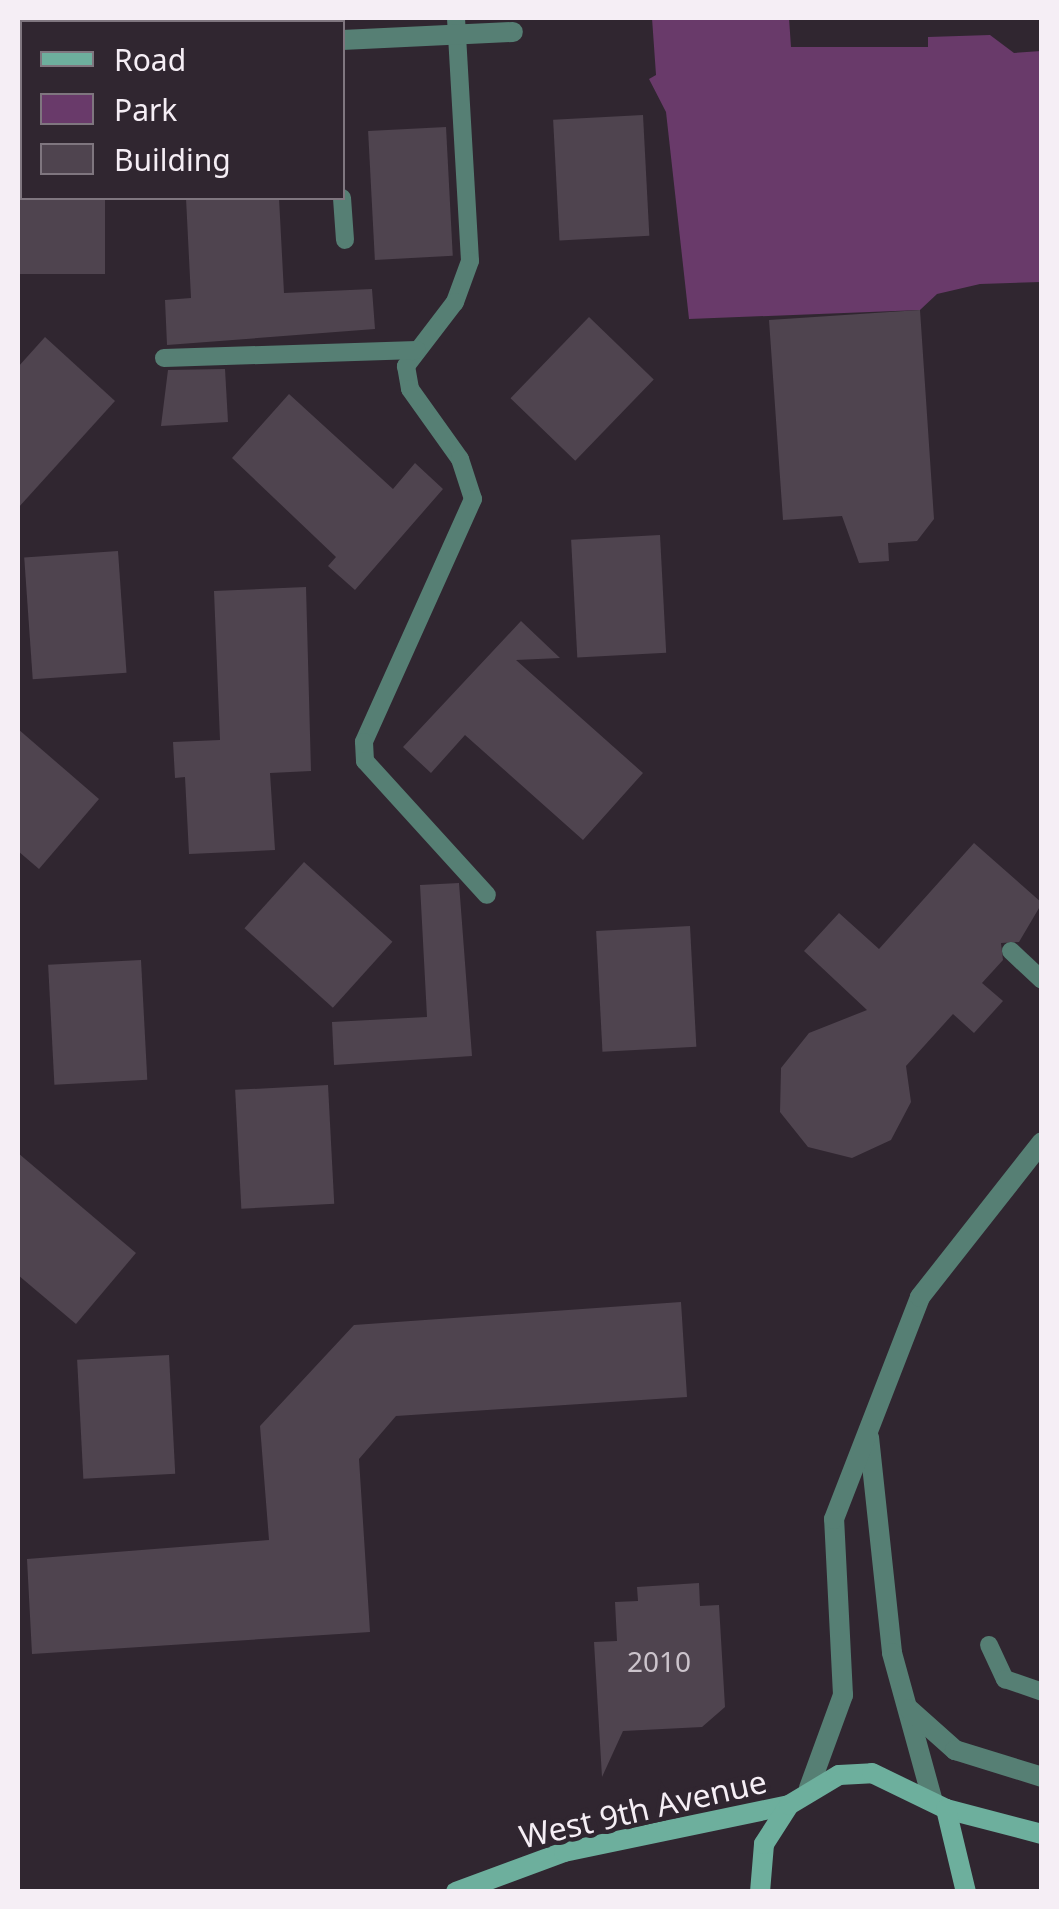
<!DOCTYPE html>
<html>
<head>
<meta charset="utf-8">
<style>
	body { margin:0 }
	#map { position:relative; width:1059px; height:1909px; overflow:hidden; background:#302630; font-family:"Noto Sans",sans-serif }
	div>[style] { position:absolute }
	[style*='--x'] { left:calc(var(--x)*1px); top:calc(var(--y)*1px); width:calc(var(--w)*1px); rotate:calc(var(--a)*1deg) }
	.green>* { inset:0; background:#693a6a }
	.building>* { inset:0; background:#4f444f; transform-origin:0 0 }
	.service>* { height:18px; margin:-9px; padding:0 9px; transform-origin:9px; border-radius:9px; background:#567f74 }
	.minor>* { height:20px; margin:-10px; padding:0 10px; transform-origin:10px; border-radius:10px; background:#567f74 }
	.tertiary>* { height:20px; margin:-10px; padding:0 10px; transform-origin:10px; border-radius:10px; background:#567f74 }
	.secondary>* { height:20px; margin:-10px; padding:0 10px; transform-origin:10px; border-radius:10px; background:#6daf9d }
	span { translate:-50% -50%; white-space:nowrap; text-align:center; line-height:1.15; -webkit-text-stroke:9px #302630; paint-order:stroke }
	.number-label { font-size:28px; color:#ccc4cc }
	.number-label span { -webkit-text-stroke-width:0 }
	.street-label { font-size:32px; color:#f5eef5 }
	.frame { position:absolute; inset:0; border:20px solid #f5eef5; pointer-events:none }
	.legend { position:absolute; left:20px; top:20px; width:325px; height:180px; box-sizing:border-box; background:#302630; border:2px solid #7f767f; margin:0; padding:12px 18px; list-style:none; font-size:30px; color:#f5eef5 }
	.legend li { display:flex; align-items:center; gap:20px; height:50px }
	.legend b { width:50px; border:2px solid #7f767f }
</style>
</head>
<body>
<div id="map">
	<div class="green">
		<i style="clip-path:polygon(652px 18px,789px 18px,791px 47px,928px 47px,928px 37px,990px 35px,1014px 53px,1041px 51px,1041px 282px,980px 284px,937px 294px,920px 310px,689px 319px,666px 112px,649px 79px,656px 75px)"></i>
	</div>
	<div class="building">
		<i style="left:643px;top:115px;width:121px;height:90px;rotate:87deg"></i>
		<i style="left:446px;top:127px;width:129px;height:78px;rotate:87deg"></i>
		<i style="left:18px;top:198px;width:87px;height:76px"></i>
		<i style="clip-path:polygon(186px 198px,279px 198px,284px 293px,372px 289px,375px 329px,167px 345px,165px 300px,191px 298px)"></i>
		<i style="clip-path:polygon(920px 310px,934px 519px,917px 541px,888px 543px,889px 561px,859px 563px,842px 516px,783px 520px,769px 320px)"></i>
		<i style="left:589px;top:317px;width:90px;height:113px;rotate:44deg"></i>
		<i style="clip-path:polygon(45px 337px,115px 401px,18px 508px,18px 367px)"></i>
		<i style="clip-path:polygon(225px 369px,228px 422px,161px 426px,168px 370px)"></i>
		<i style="clip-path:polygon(289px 394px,393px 489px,415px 463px,443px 489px,355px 590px,328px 566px,336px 557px,232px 458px)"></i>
		<i style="left:660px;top:535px;width:118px;height:89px;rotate:87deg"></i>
		<i style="left:118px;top:551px;width:122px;height:94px;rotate:86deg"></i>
		<i style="clip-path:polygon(306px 587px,311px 771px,270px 773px,275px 850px,189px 854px,185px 777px,175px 778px,173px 742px,220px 740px,214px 591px)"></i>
		<i style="clip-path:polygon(521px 621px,560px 658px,516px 660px,643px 773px,583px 840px,465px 735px,431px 773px,403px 747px)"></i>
		<i style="clip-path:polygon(18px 729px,99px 799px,39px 869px,18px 851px)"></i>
		<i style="clip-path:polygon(974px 843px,1042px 903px,1019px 942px,1001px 943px,1003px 960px,982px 983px,1003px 1001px,974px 1033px,953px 1014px,906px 1066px,911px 1102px,891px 1140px,852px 1158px,808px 1147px,780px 1112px,781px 1068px,809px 1033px,867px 1010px,804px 951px,839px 913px,879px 949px)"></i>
		<i style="left:304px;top:862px;width:119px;height:89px;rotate:42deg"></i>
		<i style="clip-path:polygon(459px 883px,472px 1056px,334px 1065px,332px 1022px,427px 1017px,420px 885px)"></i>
		<i style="left:690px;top:926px;width:121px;height:94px;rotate:87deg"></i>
		<i style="left:141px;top:960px;width:120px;height:93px;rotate:87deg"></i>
		<i style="left:328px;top:1085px;width:119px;height:93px;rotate:87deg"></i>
		<i style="clip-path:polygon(18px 1153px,136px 1253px,76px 1324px,18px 1275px)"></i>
		<i style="clip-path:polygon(681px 1302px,687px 1397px,396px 1416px,359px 1459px,370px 1632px,32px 1654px,27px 1559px,269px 1540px,260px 1426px,354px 1325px)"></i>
		<i style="left:169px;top:1355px;width:119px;height:92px;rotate:87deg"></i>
		<i style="clip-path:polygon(699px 1583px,700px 1606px,719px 1605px,725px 1707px,702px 1727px,623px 1731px,602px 1777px,594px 1642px,617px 1641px,615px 1602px,638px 1601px,637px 1587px)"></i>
	</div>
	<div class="service">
		<i style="--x:456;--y:18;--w:243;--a:86.7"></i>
		<i style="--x:470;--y:261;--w:44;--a:110.1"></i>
		<i style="--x:455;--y:302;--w:81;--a:127.4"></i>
		<i style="--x:406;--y:366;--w:23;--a:80"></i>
		<i style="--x:410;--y:389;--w:86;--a:54.5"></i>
		<i style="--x:460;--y:459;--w:42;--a:72"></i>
		<i style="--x:473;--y:499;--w:266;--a:114.2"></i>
		<i style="--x:364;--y:742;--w:19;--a:87"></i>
		<i style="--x:365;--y:761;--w:181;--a:47.7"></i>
		<i style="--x:342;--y:198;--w:42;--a:85.9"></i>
		<i style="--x:164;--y:358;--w:253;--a:-1.8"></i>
		<i style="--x:1011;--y:951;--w:42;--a:43.1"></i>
		<i style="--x:989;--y:1645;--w:38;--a:65"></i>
		<i style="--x:1005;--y:1679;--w:39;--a:19"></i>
	</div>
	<div class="minor">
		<i style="--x:342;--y:40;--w:171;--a:-2.7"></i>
		<i style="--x:18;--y:56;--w:4;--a:0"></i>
	</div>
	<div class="tertiary">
		<i style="--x:869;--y:1437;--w:217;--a:83.9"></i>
		<i style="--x:892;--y:1653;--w:150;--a:74.6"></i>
		<i style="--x:909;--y:1709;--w:62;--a:41.7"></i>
		<i style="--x:955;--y:1750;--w:91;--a:17.2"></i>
		<i style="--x:809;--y:1788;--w:99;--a:-69.9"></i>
		<i style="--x:843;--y:1695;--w:176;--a:-92.9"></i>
		<i style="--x:834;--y:1519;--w:238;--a:-68.8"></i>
		<i style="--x:920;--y:1297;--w:197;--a:-51.8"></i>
	</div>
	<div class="secondary">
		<i style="--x:946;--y:1809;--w:99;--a:14.6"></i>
		<i style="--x:456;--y:1892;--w:115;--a:-20.3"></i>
		<i style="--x:564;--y:1852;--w:230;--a:-11.8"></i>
		<i style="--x:760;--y:1892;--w:48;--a:-85.2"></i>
		<i style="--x:764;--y:1844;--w:46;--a:-57.3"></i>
		<i style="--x:789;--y:1805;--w:58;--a:-31"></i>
		<i style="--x:839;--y:1775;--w:33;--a:-3"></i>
		<i style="--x:872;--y:1773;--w:82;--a:25.9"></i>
		<i style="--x:946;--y:1809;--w:85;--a:76.5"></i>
	</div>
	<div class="number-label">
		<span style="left:659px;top:1661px">2010</span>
	</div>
	<div class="street-label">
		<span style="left:643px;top:1809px;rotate:-13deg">West 9th Avenue</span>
	</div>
	<div class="frame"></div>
	<ul class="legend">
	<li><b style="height:12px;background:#6daf9d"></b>Road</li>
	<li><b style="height:28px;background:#693a6a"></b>Park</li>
	<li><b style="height:28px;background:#4f444f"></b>Building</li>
	</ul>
</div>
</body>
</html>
